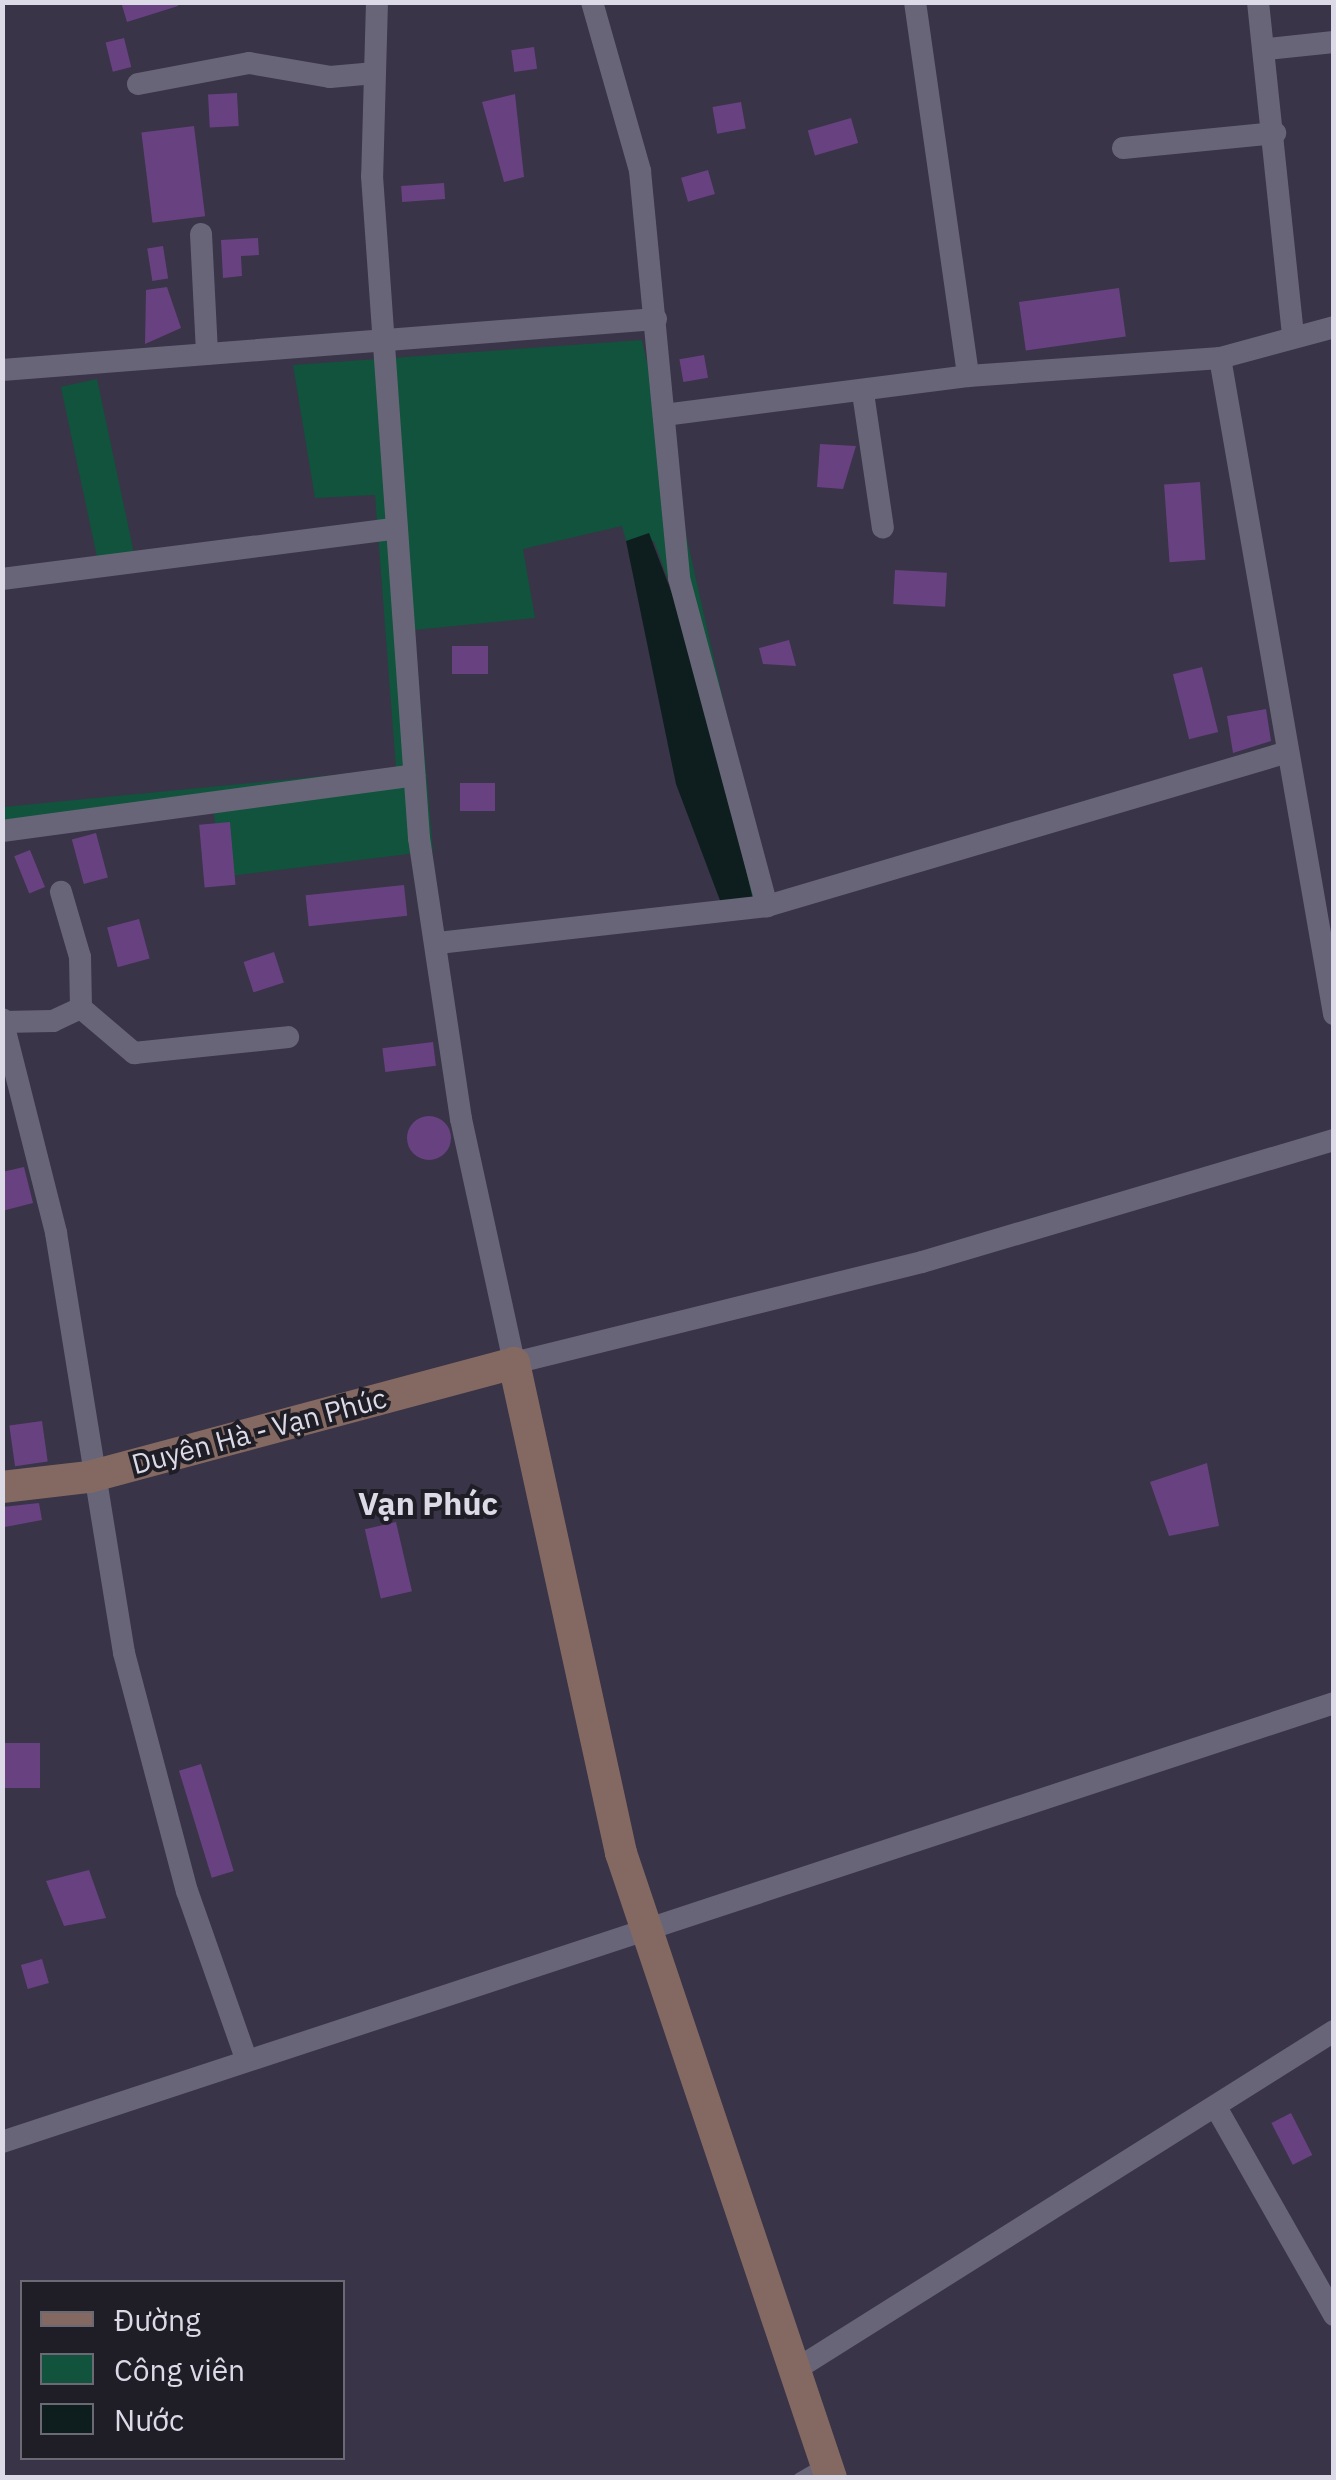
<!DOCTYPE html>
<html>
<head>
<meta charset="utf-8">
<style>
	body { margin:0 }
	#map { position:relative; width:1336px; height:2480px; overflow:hidden; background:#393447; font-family:"IBM Plex Sans",sans-serif }
	div>[style] { position:absolute }
	[style*='--x'] { left:calc(var(--x)*1px); top:calc(var(--y)*1px); width:calc(var(--w)*1px); rotate:calc(var(--a)*1deg) }
	.green>* { inset:0; background:#11533c; transform-origin:0 0 }
	.water>* { inset:0; background:#0e1e1e }
	.building>* { inset:0; background:#684181; transform-origin:0 0 }
	.round { border-radius:50% }
	.lane>* { height:11px; margin:-5.5px; padding:0 5.5px; transform-origin:5.5px; border-radius:5.5px; background:#696579 }
	.street>* { height:22px; margin:-11px; padding:0 11px; transform-origin:11px; border-radius:11px; background:#696579 }
	.secondary>* { height:32px; margin:-16px; padding:0 16px; transform-origin:16px; border-radius:16px; background:#846962 }
	span { translate:-50% -50%; white-space:nowrap; text-align:center; line-height:1.15; -webkit-text-stroke:8px #1f1e26; paint-order:stroke }
	.street-label { font-size:28px; color:#dcdae6 }
	.quarter-label { font-size:32px; color:#dcdae6; font-weight:700 }
	.frame { position:absolute; inset:0; border:5px solid #dcdae6; pointer-events:none }
	.legend { position:absolute; left:20px; top:2280px; width:325px; height:180px; box-sizing:border-box; background:#1f1e26; border:2px solid #6b6973; margin:0; padding:12px 18px; list-style:none; font-size:30px; color:#dcdae6 }
	.legend li { display:flex; align-items:center; gap:20px; height:50px }
	.legend b { width:50px; border:2px solid #6b6973 }
</style>
</head>
<body>
<div id="map">
	<div class="green">
		<i style="clip-path:polygon(642px 340px,769px 903px,749px 905px,698px 662px,654px 541px,626px 541px,622px 526px,523px 549px,535px 618px,414px 630px,433px 851px,222px 877px,213px 807px,3px 827px,3px 807px,396px 769px,375px 495px,315px 498px,293px 365px)"></i>
		<i style="left:97px;top:379px;width:194px;height:37px;rotate:78deg"></i>
	</div>
	<div class="water">
		<i style="clip-path:polygon(649px 533px,698px 662px,753px 900px,721px 903px,676px 784px,626px 541px)"></i>
	</div>
	<div class="building">
		<i style="clip-path:polygon(121px 2px,178px 2px,178px 6px,127px 22px)"></i>
		<i style="left:124px;top:38px;width:30px;height:19px;rotate:76deg"></i>
		<i style="left:534px;top:47px;width:22px;height:23px;rotate:82deg"></i>
		<i style="left:237px;top:93px;width:33px;height:29px;rotate:87deg"></i>
		<i style="clip-path:polygon(515px 94px,524px 177px,504px 182px,482px 102px)"></i>
		<i style="left:741px;top:102px;width:27px;height:29px;rotate:80deg"></i>
		<i style="left:851px;top:118px;width:26px;height:45px;rotate:74deg"></i>
		<i style="left:194px;top:126px;width:91px;height:53px;rotate:83deg"></i>
		<i style="left:708px;top:170px;width:25px;height:28px;rotate:74deg"></i>
		<i style="left:444px;top:183px;width:16px;height:43px;rotate:86deg"></i>
		<i style="clip-path:polygon(258px 238px,259px 255px,241px 256px,242px 276px,223px 278px,221px 240px)"></i>
		<i style="left:163px;top:246px;width:33px;height:16px;rotate:81deg"></i>
		<i style="clip-path:polygon(167px 287px,181px 328px,145px 344px,146px 290px)"></i>
		<i style="left:1119px;top:288px;width:49px;height:101px;rotate:82deg"></i>
		<i style="left:704px;top:355px;width:23px;height:25px;rotate:80deg"></i>
		<i style="clip-path:polygon(820px 444px,856px 446px,843px 489px,817px 487px)"></i>
		<i style="left:1200px;top:482px;width:78px;height:36px;rotate:86deg"></i>
		<i style="left:895px;top:570px;width:52px;height:34px;rotate:3deg"></i>
		<i style="clip-path:polygon(789px 640px,796px 666px,763px 664px,759px 648px)"></i>
		<i style="left:452px;top:646px;width:36px;height:28px"></i>
		<i style="left:1202px;top:667px;width:67px;height:30px;rotate:76deg"></i>
		<i style="clip-path:polygon(1266px 709px,1271px 741px,1233px 753px,1227px 716px)"></i>
		<i style="left:460px;top:783px;width:35px;height:28px"></i>
		<i style="left:230px;top:822px;width:63px;height:31px;rotate:85deg"></i>
		<i style="left:96px;top:833px;width:46px;height:25px;rotate:75deg"></i>
		<i style="left:30px;top:850px;width:40px;height:17px;rotate:68deg"></i>
		<i style="left:404px;top:885px;width:31px;height:99px;rotate:84deg"></i>
		<i style="left:139px;top:919px;width:41px;height:33px;rotate:75deg"></i>
		<i style="left:274px;top:952px;width:32px;height:32px;rotate:72deg"></i>
		<i style="left:433px;top:1042px;width:24px;height:51px;rotate:83deg"></i>
		<i class="round" style="left:407px;top:1116px;width:44px;height:44px"></i>
		<i style="clip-path:polygon(24px 1167px,33px 1203px,2px 1211px,2px 1172px)"></i>
		<i style="left:42px;top:1421px;width:41px;height:33px;rotate:82deg"></i>
		<i style="clip-path:polygon(1207px 1463px,1219px 1526px,1169px 1536px,1150px 1482px)"></i>
		<i style="clip-path:polygon(39px 1503px,42px 1520px,5px 1527px,2px 1507px)"></i>
		<i style="left:396px;top:1522px;width:71px;height:32px;rotate:77deg"></i>
		<i style="left:40px;top:1743px;width:45px;height:38px;rotate:90deg"></i>
		<i style="left:201px;top:1764px;width:112px;height:23px;rotate:73deg"></i>
		<i style="clip-path:polygon(89px 1870px,106px 1918px,64px 1926px,46px 1881px)"></i>
		<i style="left:42px;top:1959px;width:25px;height:22px;rotate:74deg"></i>
		<i style="left:1291px;top:2113px;width:47px;height:22px;rotate:63deg"></i>
	</div>
	<div class="lane">
		<i style="--x:798;--y:2478;--w:28;--a:-30"></i>
	</div>
	<div class="street">
		<i style="--x:377;--y:2;--w:174;--a:91.6"></i>
		<i style="--x:372;--y:176;--w:664;--a:85.94"></i>
		<i style="--x:419;--y:838;--w:284;--a:81.5"></i>
		<i style="--x:461;--y:1119;--w:250;--a:77.7"></i>
		<i style="--x:514;--y:1363;--w:420;--a:-13.9"></i>
		<i style="--x:922;--y:1262;--w:430;--a:-16.5"></i>
		<i style="--x:592;--y:2;--w:176;--a:74.1"></i>
		<i style="--x:640;--y:171;--w:409;--a:84.5"></i>
		<i style="--x:679;--y:578;--w:340;--a:75"></i>
		<i style="--x:915;--y:2;--w:378;--a:81.9"></i>
		<i style="--x:1258;--y:2;--w:334;--a:84"></i>
		<i style="--x:1268;--y:49;--w:66;--a:-6.1"></i>
		<i style="--x:138;--y:84;--w:113;--a:-10.7"></i>
		<i style="--x:249;--y:63;--w:82;--a:9.8"></i>
		<i style="--x:330;--y:77;--w:45;--a:-5.1"></i>
		<i style="--x:1123;--y:148;--w:153;--a:-5.6"></i>
		<i style="--x:201;--y:234;--w:120;--a:87.1"></i>
		<i style="--x:1220;--y:358;--w:666;--a:80.14"></i>
		<i style="--x:2;--y:370;--w:656;--a:-4.46"></i>
		<i style="--x:863;--y:393;--w:136;--a:81.6"></i>
		<i style="--x:664;--y:415;--w:306;--a:-7.3"></i>
		<i style="--x:968;--y:376;--w:253;--a:-4.1"></i>
		<i style="--x:1220;--y:358;--w:118;--a:-15.2"></i>
		<i style="--x:2;--y:579;--w:392;--a:-7.3"></i>
		<i style="--x:2;--y:831;--w:416;--a:-7.7"></i>
		<i style="--x:438;--y:943;--w:331;--a:-6.4"></i>
		<i style="--x:767;--y:906;--w:543;--a:-16.47"></i>
		<i style="--x:81;--y:1008;--w:70;--a:40.3"></i>
		<i style="--x:134;--y:1053;--w:155;--a:-5.9"></i>
		<i style="--x:2;--y:1019;--w:221;--a:75.8"></i>
		<i style="--x:56;--y:1233;--w:425;--a:80.8"></i>
		<i style="--x:124;--y:1653;--w:246;--a:75.2"></i>
		<i style="--x:187;--y:1891;--w:178;--a:70.6"></i>
		<i style="--x:2;--y:1022;--w:51;--a:-1.1"></i>
		<i style="--x:53;--y:1021;--w:31;--a:-25"></i>
		<i style="--x:81;--y:1008;--w:51;--a:-91.1"></i>
		<i style="--x:80;--y:957;--w:68;--a:-106.3"></i>
		<i style="--x:1217;--y:2109;--w:237;--a:60.4"></i>
		<i style="--x:2;--y:2142;--w:1402;--a:-18.24"></i>
		<i style="--x:795;--y:2370;--w:637;--a:-32.17"></i>
	</div>
	<div class="secondary">
		<i style="--x:2;--y:1487;--w:88;--a:-6.6"></i>
		<i style="--x:89;--y:1477;--w:440;--a:-15"></i>
		<i style="--x:514;--y:1363;--w:502;--a:77.68"></i>
		<i style="--x:621;--y:1853;--w:659;--a:71.43"></i>
	</div>
	<div class="street-label">
		<span style="left:259px;top:1431px;rotate:-15deg">Duyên Hà - Vạn Phúc</span>
	</div>
	<div class="quarter-label">
		<span style="left:428px;top:1503px">Vạn Phúc</span>
	</div>
	<div class="frame"></div>
	<ul class="legend">
	<li><b style="height:12px;background:#846962"></b>Đường</li>
	<li><b style="height:28px;background:#11533c"></b>Công viên</li>
	<li><b style="height:28px;background:#0e1e1e"></b>Nước</li>
	</ul>
</div>
</body>
</html>
